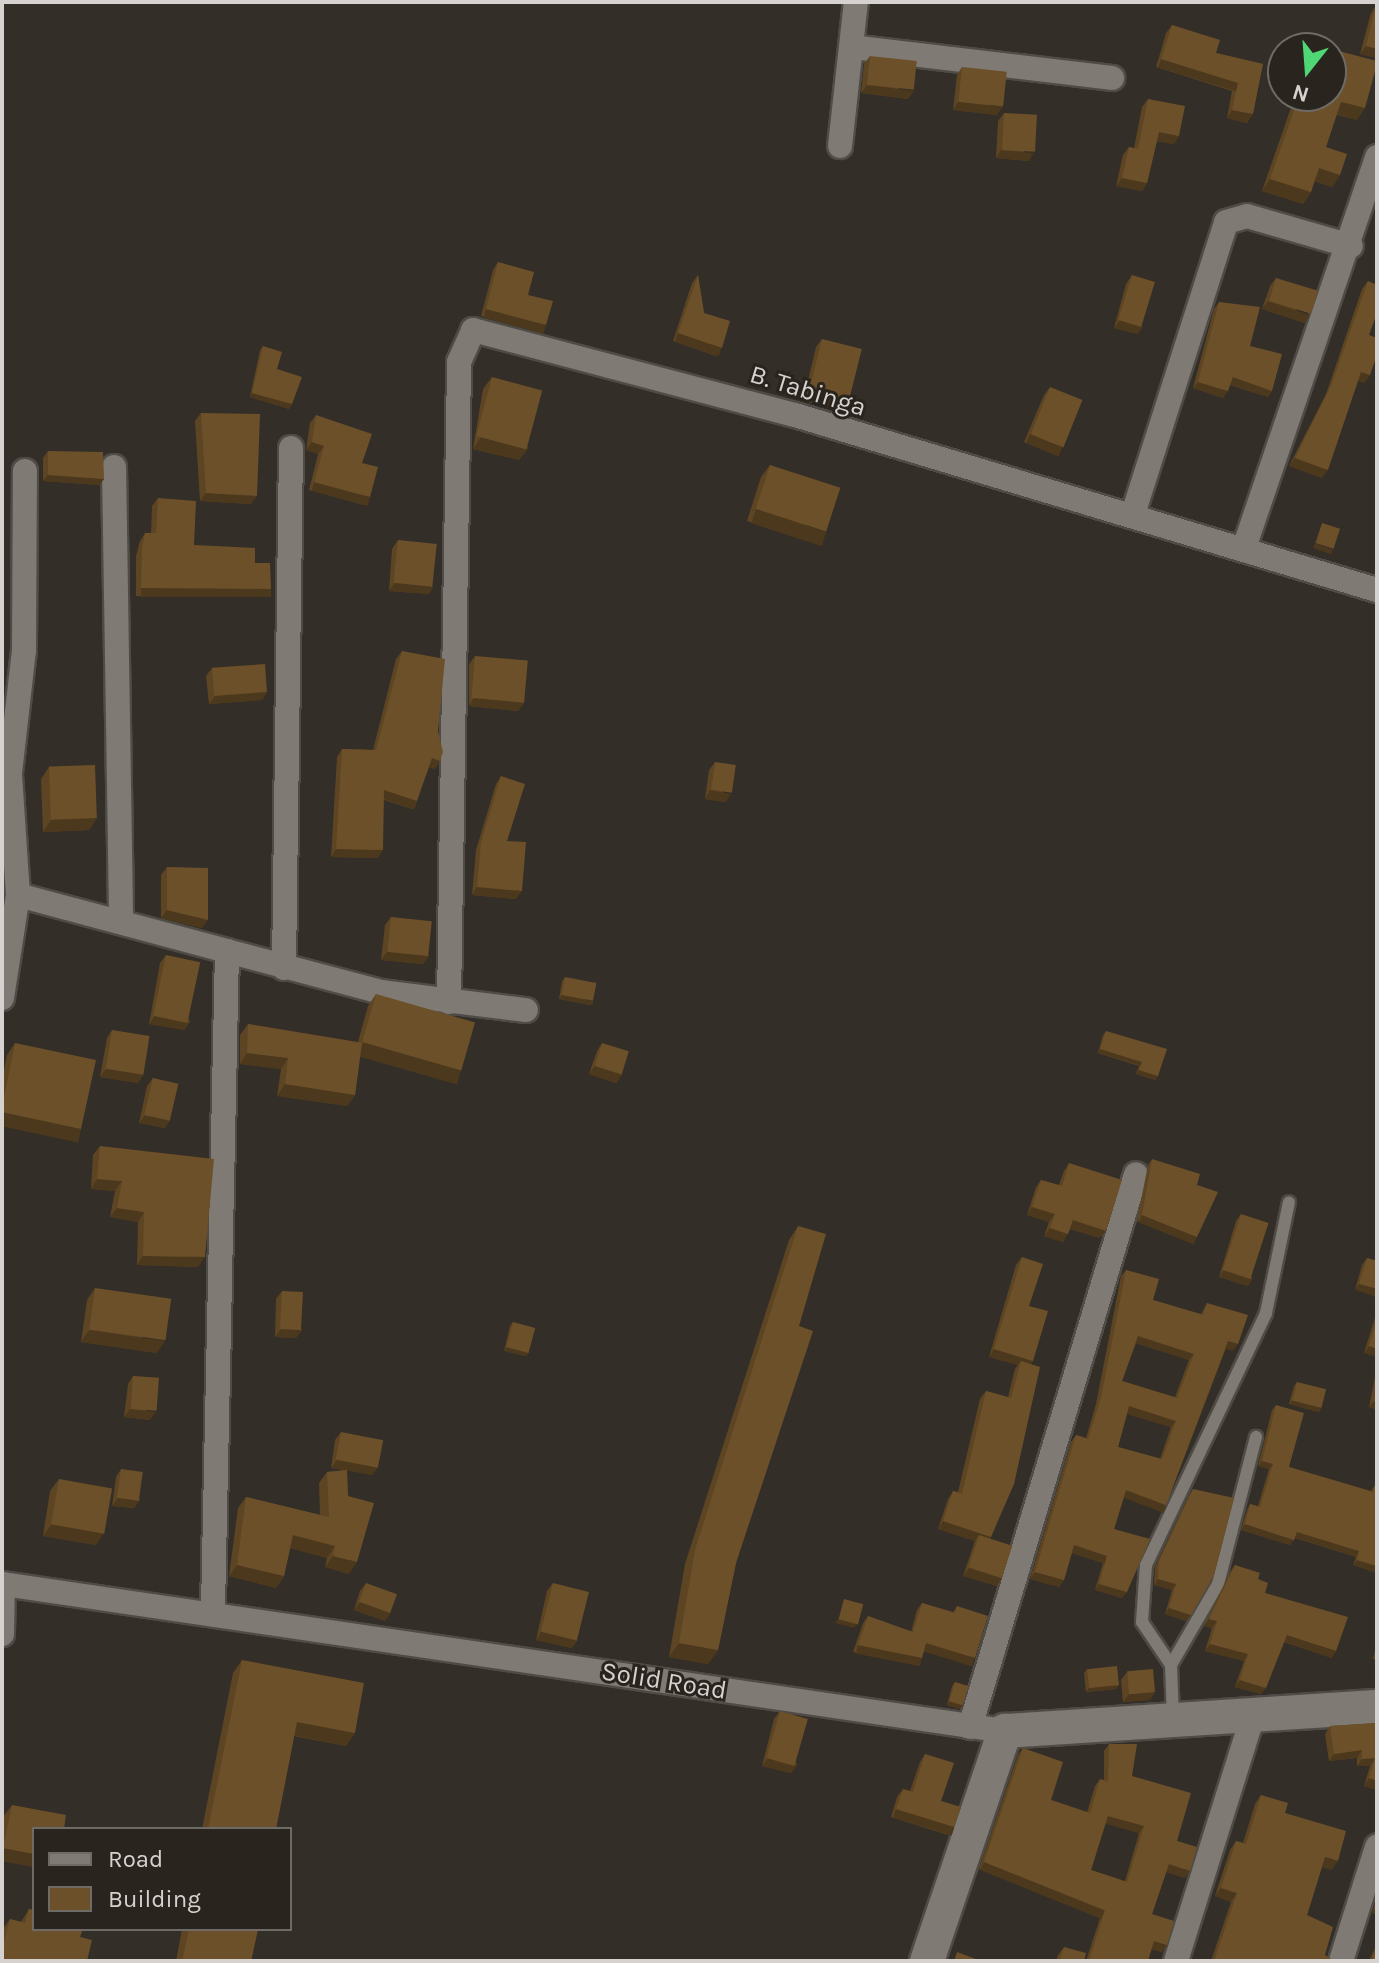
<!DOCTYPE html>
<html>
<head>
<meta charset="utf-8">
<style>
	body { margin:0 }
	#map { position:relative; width:1379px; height:1963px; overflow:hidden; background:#332e28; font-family:Karla,sans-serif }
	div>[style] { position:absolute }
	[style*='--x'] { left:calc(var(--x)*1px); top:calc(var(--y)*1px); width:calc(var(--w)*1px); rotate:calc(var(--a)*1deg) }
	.roads { filter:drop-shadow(2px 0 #4f4b46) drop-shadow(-2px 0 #4f4b46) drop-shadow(0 2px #4f4b46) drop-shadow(0 -2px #4f4b46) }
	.lane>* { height:12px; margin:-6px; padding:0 6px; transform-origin:6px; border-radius:6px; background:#7f7a73 }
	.street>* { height:24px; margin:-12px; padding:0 12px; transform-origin:12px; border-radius:12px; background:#7f7a73 }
	.secondary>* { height:34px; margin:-17px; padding:0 17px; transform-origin:17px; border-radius:17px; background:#7f7a73 }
	.wall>* { inset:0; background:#5d4523 }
	.shaded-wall>* { inset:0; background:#4c381d; transform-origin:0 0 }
	.building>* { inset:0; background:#6c5029; transform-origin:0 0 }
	span { translate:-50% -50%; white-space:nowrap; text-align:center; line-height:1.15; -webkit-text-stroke:6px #29241e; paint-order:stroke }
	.street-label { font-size:26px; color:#d5d2cf }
	.frame { position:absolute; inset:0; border:4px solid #d5d2cf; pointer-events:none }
	.legend { position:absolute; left:32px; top:1827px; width:260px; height:104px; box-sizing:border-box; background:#29241e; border:2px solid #6e6a65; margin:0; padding:10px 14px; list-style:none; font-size:24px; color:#d5d2cf }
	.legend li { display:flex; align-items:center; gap:16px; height:40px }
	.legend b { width:40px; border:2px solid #6e6a65 }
	.north { position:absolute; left:1267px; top:32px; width:80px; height:80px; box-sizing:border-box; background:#29241e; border:2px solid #6e6a65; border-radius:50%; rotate:197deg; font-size:22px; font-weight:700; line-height:32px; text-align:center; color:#d5d2cf }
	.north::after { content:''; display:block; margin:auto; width:28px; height:36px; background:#4fd675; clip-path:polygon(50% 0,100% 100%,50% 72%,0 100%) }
</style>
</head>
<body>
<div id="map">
	<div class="roads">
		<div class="lane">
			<i style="--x:1171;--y:1665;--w:94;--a:-59.9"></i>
			<i style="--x:1218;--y:1584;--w:152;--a:-75.5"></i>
			<i style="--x:1173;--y:1717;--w:52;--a:-92.2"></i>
			<i style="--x:1171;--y:1665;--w:52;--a:-124"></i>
			<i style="--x:1142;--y:1622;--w:57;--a:-86"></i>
			<i style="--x:1146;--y:1565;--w:279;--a:-64.5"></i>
			<i style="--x:1266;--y:1313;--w:113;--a:-78.3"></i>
		</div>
		<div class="street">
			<i style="--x:852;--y:47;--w:262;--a:6.8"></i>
			<i style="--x:840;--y:146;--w:145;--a:-83.7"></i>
			<i style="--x:114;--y:467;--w:454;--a:89.1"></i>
			<i style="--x:1133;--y:514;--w:306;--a:-72.3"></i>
			<i style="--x:1226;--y:222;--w:22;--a:-16"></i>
			<i style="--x:1247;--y:216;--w:108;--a:16.1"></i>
			<i style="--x:1244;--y:548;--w:413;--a:-71.2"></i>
			<i style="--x:18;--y:895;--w:216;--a:15"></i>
			<i style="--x:227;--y:951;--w:660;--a:91.22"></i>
			<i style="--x:227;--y:951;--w:159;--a:14.9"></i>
			<i style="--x:381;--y:992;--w:146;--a:7.1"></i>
			<i style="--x:284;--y:968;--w:520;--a:-89.23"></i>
			<i style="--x:2;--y:998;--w:104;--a:-81.2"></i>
			<i style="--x:18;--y:895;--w:122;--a:-93.8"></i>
			<i style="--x:10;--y:773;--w:123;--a:-83.5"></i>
			<i style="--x:24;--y:651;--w:180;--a:-89.7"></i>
			<i style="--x:449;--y:1002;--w:640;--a:-89.1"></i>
			<i style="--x:459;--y:362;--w:35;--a:-66"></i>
			<i style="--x:473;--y:330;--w:333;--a:14.8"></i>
			<i style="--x:795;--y:415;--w:608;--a:16.74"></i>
			<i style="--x:2;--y:1634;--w:50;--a:-88.9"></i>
			<i style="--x:3;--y:1584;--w:1013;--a:8.35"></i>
			<i style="--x:970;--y:1727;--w:577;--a:-73.29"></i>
			<i style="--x:1176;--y:1961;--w:258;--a:-72.6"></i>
			<i style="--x:1341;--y:1961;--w:120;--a:-72.5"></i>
		</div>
		<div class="secondary">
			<i style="--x:927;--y:1961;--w:243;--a:-71.3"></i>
			<i style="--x:1005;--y:1731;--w:373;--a:-3.7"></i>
		</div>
	</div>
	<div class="wall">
		<i style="clip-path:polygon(1376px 5px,1377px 5px,1377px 58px,1360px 54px,1371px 13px)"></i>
		<i style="clip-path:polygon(1172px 25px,1216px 53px,1263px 64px,1247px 123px,1227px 118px,1232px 91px,1156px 67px,1166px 33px)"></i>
		<i style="clip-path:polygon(870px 56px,908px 99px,861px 93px,864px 64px)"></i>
		<i style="clip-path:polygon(962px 67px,997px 115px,953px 110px,957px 75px)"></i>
		<i style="clip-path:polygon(1295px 96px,1331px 96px,1357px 120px,1336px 115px,1326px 147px,1340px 175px,1332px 187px,1314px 181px,1311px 192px,1303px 204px,1262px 191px)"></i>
		<i style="clip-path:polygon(1148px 99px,1179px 136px,1174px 144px,1157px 141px,1147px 183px,1142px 191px,1116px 186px,1123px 155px,1129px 147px,1134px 148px,1142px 107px)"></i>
		<i style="clip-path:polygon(1004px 113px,1029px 161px,996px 158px,998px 121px)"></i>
		<i style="clip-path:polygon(498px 262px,528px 295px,541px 332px,481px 316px,493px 270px)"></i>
		<i style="clip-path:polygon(698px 275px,704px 313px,716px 356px,673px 341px,692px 283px)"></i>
		<i style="clip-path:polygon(1132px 275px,1138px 334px,1114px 328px,1126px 284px)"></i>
		<i style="clip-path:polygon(1276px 278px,1305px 323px,1262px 309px,1270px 286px)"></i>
		<i style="clip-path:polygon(1368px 281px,1370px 375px,1364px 383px,1358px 380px,1322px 478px,1289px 466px,1326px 394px,1362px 289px)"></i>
		<i style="clip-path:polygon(1219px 302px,1250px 346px,1272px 391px,1268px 397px,1230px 385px,1223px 398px,1193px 388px,1214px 309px)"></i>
		<i style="clip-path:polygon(822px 339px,849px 403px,843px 411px,803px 401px,816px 347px)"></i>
		<i style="clip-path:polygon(263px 346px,277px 369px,292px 404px,289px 409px,250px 397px,260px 350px)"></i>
		<i style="clip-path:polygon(492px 377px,528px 448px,519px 460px,473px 449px,483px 389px)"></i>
		<i style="clip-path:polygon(1050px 387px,1056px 455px,1024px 442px,1044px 395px)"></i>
		<i style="clip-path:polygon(201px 413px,251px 504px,200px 501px,195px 421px)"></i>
		<i style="clip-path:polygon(316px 415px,362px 463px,364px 505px,309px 490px,318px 454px,306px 450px,310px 423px)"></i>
		<i style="clip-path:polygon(48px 451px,104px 479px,99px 485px,43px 481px,43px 458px)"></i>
		<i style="clip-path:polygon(770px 465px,818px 544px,747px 521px,761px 477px)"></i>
		<i style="clip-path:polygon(158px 498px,194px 545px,255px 563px,271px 589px,266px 597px,136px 596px,136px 556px,140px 541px,145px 533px,151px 533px,152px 506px)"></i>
		<i style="clip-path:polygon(398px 540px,429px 594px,389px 591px,392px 549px)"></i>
		<i style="clip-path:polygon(402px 651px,438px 731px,440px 761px,435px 769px,429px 767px,412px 809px,384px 800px,378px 858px,331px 857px,337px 757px,342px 749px,373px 750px,396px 659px)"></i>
		<i style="clip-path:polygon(475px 656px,524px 703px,518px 711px,469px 706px,469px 664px)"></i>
		<i style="clip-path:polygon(212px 668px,267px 692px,262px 700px,209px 704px,206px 676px)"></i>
		<i style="clip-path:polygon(715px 762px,726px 802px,705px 799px,709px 770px)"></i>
		<i style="clip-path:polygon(49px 767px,97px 818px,89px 830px,43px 832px,41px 779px)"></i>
		<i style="clip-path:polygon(501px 776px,507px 841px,516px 899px,472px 895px,476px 850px,496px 784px)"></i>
		<i style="clip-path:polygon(167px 867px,202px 928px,161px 918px,161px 875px)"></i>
		<i style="clip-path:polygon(391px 917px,429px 956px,423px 964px,381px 960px,385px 925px)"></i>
		<i style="clip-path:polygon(166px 955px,190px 1022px,184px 1030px,149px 1024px,160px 963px)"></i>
		<i style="clip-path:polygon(565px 977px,590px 1005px,559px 999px,562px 981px)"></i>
		<i style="clip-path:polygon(376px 994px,453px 1082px,360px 1055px,355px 1095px,347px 1106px,277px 1096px,281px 1069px,240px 1064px,240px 1035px,248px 1024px,358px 1042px,368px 1006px)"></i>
		<i style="clip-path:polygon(112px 1030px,143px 1075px,138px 1083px,100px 1077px,107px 1038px)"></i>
		<i style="clip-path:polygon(1106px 1031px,1158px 1076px,1155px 1080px,1136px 1074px,1139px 1066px,1098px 1053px,1103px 1035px)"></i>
		<i style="clip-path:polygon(15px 1043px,81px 1129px,73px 1141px,2px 1126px,2px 1079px,7px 1055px)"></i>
		<i style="clip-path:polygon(602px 1043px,622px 1075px,616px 1083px,589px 1074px,597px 1051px)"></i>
		<i style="clip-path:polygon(153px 1078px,170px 1120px,165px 1128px,139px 1123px,147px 1086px)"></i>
		<i style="clip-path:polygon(100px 1146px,198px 1267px,137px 1265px,138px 1222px,110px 1217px,115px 1191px,91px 1189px,93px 1155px)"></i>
		<i style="clip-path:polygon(1152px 1159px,1197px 1185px,1197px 1237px,1193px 1243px,1137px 1221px,1148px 1165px)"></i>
		<i style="clip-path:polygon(1069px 1163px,1100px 1238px,1070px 1229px,1063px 1242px,1044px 1236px,1049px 1222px,1027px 1215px,1036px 1187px,1041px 1180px,1059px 1185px,1064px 1171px)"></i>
		<i style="clip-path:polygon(1241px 1214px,1252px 1279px,1248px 1286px,1219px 1277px,1236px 1221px)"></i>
		<i style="clip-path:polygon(798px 1226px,799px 1326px,736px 1563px,718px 1650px,708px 1664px,669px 1657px,685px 1564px,789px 1240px)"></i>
		<i style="clip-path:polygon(1022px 1257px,1029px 1306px,1033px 1361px,1031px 1364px,990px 1539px,997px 1586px,963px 1576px,975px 1541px,938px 1529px,948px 1499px,953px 1491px,958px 1492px,980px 1399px,986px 1391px,1008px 1397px,1015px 1369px,1018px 1365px,989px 1357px,1016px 1265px)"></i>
		<i style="clip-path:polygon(1367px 1258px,1377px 1261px,1355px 1290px,1362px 1265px)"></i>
		<i style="clip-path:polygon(evenodd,1126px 1270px,1153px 1300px,1201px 1314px,1207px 1303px,1233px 1351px,1226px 1348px,1166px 1505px,1162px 1511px,1124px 1497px,1114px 1529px,1127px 1592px,1122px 1598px,1095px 1590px,1103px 1563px,1072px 1553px,1064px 1580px,1059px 1587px,1030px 1579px,1071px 1442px,1076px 1435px,1086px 1438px,1096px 1404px,1121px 1276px,1126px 1270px,1136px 1343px,1189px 1360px,1175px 1397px,1122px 1381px,1136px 1343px,1126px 1270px,1127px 1414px,1171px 1427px,1160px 1459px,1118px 1447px,1127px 1414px)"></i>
		<i style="clip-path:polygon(95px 1288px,157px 1353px,81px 1342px,87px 1300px)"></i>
		<i style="clip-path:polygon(282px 1291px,302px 1330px,296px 1338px,275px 1337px,276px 1299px)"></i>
		<i style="clip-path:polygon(1377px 1311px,1377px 1357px,1364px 1353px)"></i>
		<i style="clip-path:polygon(513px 1322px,529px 1352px,526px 1356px,504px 1351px,510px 1326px)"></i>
		<i style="clip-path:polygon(1377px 1367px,1377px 1410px,1369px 1407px)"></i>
		<i style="clip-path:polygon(133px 1376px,150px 1420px,124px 1417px,128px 1384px)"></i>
		<i style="clip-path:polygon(1297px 1382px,1321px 1408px,1318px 1412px,1289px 1404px,1294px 1386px)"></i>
		<i style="clip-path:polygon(1276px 1405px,1289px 1467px,1371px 1491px,1375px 1485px,1377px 1573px,1353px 1565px,1356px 1557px,1295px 1538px,1290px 1545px,1241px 1530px,1247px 1510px,1250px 1504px,1258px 1506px,1269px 1469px,1258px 1466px,1272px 1410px)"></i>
		<i style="clip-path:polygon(341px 1432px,378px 1467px,372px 1475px,347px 1470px,349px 1574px,325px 1567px,327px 1558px,290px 1548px,284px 1576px,276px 1588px,229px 1576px,238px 1508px,246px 1497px,320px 1515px,319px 1483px,327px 1472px,346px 1470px,331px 1468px,335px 1440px)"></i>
		<i style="clip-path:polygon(121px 1469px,140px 1500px,134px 1508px,112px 1506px,116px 1477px)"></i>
		<i style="clip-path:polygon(59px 1479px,96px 1545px,43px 1536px,50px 1491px)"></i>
		<i style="clip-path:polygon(1193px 1489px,1191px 1615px,1186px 1621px,1165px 1614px,1172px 1590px,1154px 1585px,1155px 1567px,1189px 1495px)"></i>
		<i style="clip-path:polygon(1235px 1565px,1258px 1579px,1265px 1593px,1332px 1658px,1284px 1642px,1261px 1694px,1235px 1687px,1244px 1661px,1205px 1651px,1212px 1628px,1204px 1626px,1230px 1572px)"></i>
		<i style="clip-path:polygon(366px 1583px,385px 1621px,354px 1610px,360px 1591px)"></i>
		<i style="clip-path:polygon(553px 1583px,572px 1648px,536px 1640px,547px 1591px)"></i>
		<i style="clip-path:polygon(922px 1603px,953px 1612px,957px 1606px,970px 1665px,924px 1650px,917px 1665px,853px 1652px,863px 1623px,868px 1616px,911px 1632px,917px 1610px)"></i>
		<i style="clip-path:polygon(1377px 1642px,1377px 1660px,1373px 1659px)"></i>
		<i style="clip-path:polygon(242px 1660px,355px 1733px,346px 1746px,294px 1736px,276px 1829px,202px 1829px,233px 1673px)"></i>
		<i style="clip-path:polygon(1087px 1669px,1119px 1685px,1116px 1689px,1086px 1692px,1084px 1673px)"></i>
		<i style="clip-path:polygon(1127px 1672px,1155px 1692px,1150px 1700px,1123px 1702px,1121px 1680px)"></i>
		<i style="clip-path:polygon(955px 1682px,960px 1709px,947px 1705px,952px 1686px)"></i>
		<i style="clip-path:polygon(780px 1711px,797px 1765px,791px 1773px,762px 1766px,774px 1719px)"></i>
		<i style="clip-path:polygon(1377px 1723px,1377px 1790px,1364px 1786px,1370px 1766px,1357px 1766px,1357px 1758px,1329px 1761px,1325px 1734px,1330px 1726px)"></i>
		<i style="clip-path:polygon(evenodd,1109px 1744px,1177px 1841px,1185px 1878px,1166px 1872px,1152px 1914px,1167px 1945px,1162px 1952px,1151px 1949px,1148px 1961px,1086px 1961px,1100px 1918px,979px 1869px,1018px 1755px,1023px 1748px,1051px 1800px,1087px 1812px,1095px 1786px,1100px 1779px,1104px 1780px,1104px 1751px,1109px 1744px,1105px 1823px,1139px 1833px,1125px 1881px,1091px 1870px,1105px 1823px)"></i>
		<i style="clip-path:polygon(925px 1754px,941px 1801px,954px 1827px,948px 1835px,891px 1817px,897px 1797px,903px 1789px,910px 1791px,920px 1762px)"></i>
		<i style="clip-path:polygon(1261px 1795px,1285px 1813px,1332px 1870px,1322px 1867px,1307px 1915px,1325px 1955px,1334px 1961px,1211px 1961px,1231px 1902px,1215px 1896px,1230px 1850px,1236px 1841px,1243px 1843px,1255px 1804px)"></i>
		<i style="clip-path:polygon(12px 1805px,34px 1829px,34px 1867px,2px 1861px,2px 1823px,3px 1817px)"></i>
		<i style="clip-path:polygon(1377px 1897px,1377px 1915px,1372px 1913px)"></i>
		<i style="clip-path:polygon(34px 1907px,34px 1929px,2px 1961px,2px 1930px,10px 1919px,21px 1922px,29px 1909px,33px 1910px)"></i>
		<i style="clip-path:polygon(182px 1929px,258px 1929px,251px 1961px,176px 1961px)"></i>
		<i style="clip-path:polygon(1377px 1941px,1377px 1961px,1369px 1961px,1374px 1950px)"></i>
		<i style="clip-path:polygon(1064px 1947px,1084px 1961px,1056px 1961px,1058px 1955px)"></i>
	</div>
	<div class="shaded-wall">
		<i style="clip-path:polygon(1366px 46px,1377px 49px,1377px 58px,1360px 54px)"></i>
		<i style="left:1161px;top:59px;width:81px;height:9px;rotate:17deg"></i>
		<i style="clip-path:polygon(867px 85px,914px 91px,908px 99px,861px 93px)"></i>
		<i style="clip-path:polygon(958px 102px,1003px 107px,997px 115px,953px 110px)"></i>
		<i style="clip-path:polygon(1341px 102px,1365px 108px,1357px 120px,1332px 114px)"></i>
		<i style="clip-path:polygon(1232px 110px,1253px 114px,1247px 123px,1227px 118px)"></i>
		<i style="clip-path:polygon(1159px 132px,1179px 136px,1174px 144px,1153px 141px)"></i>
		<i style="clip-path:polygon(1001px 150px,1034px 153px,1029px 161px,996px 158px)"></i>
		<i style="clip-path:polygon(1319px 168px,1340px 175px,1332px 187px,1310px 180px)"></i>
		<i style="clip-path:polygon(1122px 178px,1147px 183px,1142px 191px,1116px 186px)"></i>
		<i style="clip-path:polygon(1270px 179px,1311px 192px,1303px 204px,1262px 191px)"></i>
		<i style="clip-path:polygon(1268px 301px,1310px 315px,1305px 323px,1262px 309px)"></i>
		<i style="left:486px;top:309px;width:62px;height:9px;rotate:15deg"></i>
		<i style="clip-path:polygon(1120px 320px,1143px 326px,1138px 334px,1114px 328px)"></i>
		<i style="left:678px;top:333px;width:46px;height:9px;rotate:19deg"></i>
		<i style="clip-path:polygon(1361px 372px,1370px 375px,1364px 383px,1355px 380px)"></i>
		<i style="clip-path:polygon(1233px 377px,1272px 391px,1268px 397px,1228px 384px)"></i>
		<i style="clip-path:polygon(1198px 382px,1228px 391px,1223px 398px,1193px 388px)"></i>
		<i style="clip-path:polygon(252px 393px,292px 404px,289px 409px,250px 397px)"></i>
		<i style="clip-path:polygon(809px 393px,849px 403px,843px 411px,803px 401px)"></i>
		<i style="left:1030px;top:434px;width:35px;height:10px;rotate:22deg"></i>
		<i style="clip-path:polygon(481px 437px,528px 448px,519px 460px,473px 449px)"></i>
		<i style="clip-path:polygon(312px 442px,324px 446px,318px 454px,306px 450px)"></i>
		<i style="clip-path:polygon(1295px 458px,1328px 470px,1322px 478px,1289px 466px)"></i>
		<i style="clip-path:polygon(48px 475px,104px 479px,99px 485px,43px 481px)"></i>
		<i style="left:314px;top:482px;width:58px;height:9px;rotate:15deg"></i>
		<i style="clip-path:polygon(206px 493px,257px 496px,251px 504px,200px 501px)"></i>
		<i style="left:756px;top:509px;width:74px;height:15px;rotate:18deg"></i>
		<i style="left:1315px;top:543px;width:19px;height:5px;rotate:21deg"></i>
		<i style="clip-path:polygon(395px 583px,434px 586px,429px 594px,389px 591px)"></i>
		<i style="left:141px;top:588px;width:130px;height:9px"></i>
		<i style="clip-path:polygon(267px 692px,262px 700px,209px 704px,215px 696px)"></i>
		<i style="clip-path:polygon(474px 698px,524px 703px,518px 711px,469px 706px)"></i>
		<i style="clip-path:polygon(432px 758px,440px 761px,435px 769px,426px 766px)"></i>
		<i style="left:384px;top:790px;width:35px;height:9px;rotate:18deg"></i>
		<i style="clip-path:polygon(710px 790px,731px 794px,726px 802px,705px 799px)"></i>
		<i style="clip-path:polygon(97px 818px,89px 830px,43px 832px,51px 820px)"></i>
		<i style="clip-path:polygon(336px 849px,383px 850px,378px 858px,331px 857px)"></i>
		<i style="clip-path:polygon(477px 887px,522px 891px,516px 899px,472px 895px)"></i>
		<i style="clip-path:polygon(167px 910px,208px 920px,202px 928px,161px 918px)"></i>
		<i style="clip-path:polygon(387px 952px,429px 956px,423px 964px,381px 960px)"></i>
		<i style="left:561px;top:995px;width:33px;height:4px;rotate:11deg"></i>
		<i style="clip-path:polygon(155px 1016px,190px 1022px,184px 1030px,149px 1024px)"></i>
		<i style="left:363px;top:1042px;width:102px;height:15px;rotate:16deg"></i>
		<i style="left:1100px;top:1049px;width:44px;height:4px;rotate:17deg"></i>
		<i style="clip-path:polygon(247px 1053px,288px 1058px,281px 1069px,240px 1064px)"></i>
		<i style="clip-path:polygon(595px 1066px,622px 1075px,616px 1083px,589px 1074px)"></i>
		<i style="clip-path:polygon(106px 1069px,143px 1075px,138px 1083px,100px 1077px)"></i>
		<i style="clip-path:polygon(1139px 1070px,1158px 1076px,1155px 1080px,1136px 1074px)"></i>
		<i style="clip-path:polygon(285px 1084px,355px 1095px,347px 1106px,277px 1096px)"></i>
		<i style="left:2px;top:1112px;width:81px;height:14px;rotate:12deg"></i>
		<i style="clip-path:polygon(145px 1115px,170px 1120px,165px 1128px,139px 1123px)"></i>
		<i style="clip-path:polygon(97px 1179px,122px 1181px,115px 1191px,91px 1189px)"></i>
		<i style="clip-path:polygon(1032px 1207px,1055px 1214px,1049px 1222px,1027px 1215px)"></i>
		<i style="clip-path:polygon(117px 1208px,144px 1212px,138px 1222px,110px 1217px)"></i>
		<i style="left:1142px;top:1215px;width:59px;height:8px;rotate:22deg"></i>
		<i style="clip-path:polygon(1073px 1220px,1106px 1231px,1100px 1238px,1068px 1228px)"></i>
		<i style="clip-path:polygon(1050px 1228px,1068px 1234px,1063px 1242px,1044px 1236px)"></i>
		<i style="clip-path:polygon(143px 1256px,205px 1257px,198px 1267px,137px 1265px)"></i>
		<i style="clip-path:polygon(1224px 1270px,1252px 1279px,1248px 1286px,1219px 1277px)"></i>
		<i style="clip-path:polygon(1359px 1284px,1377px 1289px,1377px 1297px,1355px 1290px)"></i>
		<i style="clip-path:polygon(281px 1329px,302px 1330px,296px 1338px,275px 1337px)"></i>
		<i style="clip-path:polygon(89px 1330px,165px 1341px,157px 1353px,81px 1342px)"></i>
		<i style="clip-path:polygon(1138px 1336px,1194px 1354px,1189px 1360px,1134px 1343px)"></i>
		<i style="clip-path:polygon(1228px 1341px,1238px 1344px,1233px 1351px,1224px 1348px)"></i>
		<i style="clip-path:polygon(1369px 1346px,1377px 1349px,1377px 1357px,1364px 1353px)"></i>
		<i style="clip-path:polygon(507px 1347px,529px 1352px,526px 1356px,504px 1351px)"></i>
		<i style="clip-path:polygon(994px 1349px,1033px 1361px,1028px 1368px,1021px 1361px,1018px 1365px,989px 1357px)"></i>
		<i style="left:1292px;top:1400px;width:30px;height:5px;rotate:15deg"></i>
		<i style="clip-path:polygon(1374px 1401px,1377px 1402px,1377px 1410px,1369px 1407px)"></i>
		<i style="clip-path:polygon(1129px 1406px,1176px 1421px,1171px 1427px,1124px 1413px)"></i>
		<i style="clip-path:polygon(130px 1409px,156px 1412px,150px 1420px,124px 1417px)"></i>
		<i style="clip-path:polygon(337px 1460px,378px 1467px,372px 1475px,331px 1468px)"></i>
		<i style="clip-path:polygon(1262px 1461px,1273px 1464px,1269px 1469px,1258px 1466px)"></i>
		<i style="left:1126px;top:1490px;width:43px;height:8px;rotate:21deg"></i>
		<i style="clip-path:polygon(118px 1498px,140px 1500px,134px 1508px,112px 1506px)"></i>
		<i style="clip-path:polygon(943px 1521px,991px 1537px,986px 1544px,979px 1535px,975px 1541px,938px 1529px)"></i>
		<i style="clip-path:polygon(52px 1524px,104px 1533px,96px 1545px,43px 1536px)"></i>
		<i style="clip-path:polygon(1245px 1524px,1294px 1540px,1290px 1545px,1241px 1530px)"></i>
		<i style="clip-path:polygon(1297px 1532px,1359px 1551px,1356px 1557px,1293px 1537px)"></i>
		<i style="clip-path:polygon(293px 1535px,335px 1546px,327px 1558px,285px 1547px)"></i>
		<i style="left:1074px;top:1545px;width:35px;height:8px;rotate:18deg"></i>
		<i style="clip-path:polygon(333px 1556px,357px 1562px,349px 1574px,325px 1567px)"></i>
		<i style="clip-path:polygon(1357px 1560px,1377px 1566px,1377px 1573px,1353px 1565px)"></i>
		<i style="clip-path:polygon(237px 1565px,284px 1576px,276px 1588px,229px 1576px)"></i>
		<i style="clip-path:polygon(969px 1568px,1002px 1578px,997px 1586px,963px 1576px)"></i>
		<i style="clip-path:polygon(1035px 1572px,1064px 1580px,1059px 1587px,1030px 1579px)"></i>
		<i style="clip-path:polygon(1158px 1579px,1176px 1584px,1172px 1590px,1154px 1585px)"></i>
		<i style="clip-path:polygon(1099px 1584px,1127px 1592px,1122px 1598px,1095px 1590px)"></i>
		<i style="clip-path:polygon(360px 1602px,391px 1613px,385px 1621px,354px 1610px)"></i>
		<i style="clip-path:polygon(1169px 1608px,1191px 1615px,1186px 1621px,1165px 1614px)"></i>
		<i style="clip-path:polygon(838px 1619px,857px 1624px,854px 1628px,835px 1623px)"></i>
		<i style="clip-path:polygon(1209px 1619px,1217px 1621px,1212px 1628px,1204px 1626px)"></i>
		<i style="clip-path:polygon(541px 1632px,578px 1640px,572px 1648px,536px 1640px)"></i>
		<i style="clip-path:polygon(1287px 1635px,1336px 1651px,1332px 1658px,1283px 1641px)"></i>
		<i style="clip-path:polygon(679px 1643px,718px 1650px,708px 1664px,669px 1657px)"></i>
		<i style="left:926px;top:1643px;width:51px;height:9px;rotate:17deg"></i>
		<i style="clip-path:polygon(1210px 1644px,1248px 1654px,1244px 1661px,1205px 1651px)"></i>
		<i style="left:858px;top:1645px;width:65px;height:9px;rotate:11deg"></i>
		<i style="clip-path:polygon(1240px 1680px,1266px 1688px,1261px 1694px,1235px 1687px)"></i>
		<i style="clip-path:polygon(1119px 1685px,1116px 1689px,1086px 1692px,1089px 1688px)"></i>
		<i style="clip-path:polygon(1155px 1692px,1150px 1700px,1123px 1702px,1129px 1694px)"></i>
		<i style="clip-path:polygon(949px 1701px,963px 1705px,960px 1709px,947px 1705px)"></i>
		<i style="clip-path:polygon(297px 1722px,355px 1733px,346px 1746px,288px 1734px)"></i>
		<i style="clip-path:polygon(1362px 1750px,1357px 1758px,1329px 1761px,1334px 1754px)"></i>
		<i style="clip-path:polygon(768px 1758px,797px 1765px,791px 1773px,762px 1766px)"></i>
		<i style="clip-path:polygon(1375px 1758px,1370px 1766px,1357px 1766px,1362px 1759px)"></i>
		<i style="clip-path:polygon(1369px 1778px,1377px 1781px,1377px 1790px,1364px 1786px)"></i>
		<i style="left:896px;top:1809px;width:61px;height:9px;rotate:17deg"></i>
		<i style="clip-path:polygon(1108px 1816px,1144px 1826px,1139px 1833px,1103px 1823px)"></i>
		<i style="clip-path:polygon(3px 1848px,34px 1854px,34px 1867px,2px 1861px,2px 1850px)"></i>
		<i style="clip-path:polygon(1325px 1857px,1338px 1861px,1332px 1870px,1319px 1866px)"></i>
		<i style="left:984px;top:1862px;width:130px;height:9px;rotate:22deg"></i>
		<i style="clip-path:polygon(1169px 1864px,1190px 1871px,1185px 1878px,1164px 1871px)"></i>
		<i style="clip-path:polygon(1221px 1888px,1237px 1893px,1231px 1902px,1215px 1896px)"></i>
		<i style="clip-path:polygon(1377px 1906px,1377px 1915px,1372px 1913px)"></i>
		<i style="clip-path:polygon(1154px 1941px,1167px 1945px,1162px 1952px,1149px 1948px)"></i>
	</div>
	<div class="building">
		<i style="clip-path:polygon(1376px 5px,1377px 5px,1377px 49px,1366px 46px)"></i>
		<i style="clip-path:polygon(1172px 25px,1220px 40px,1216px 53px,1263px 64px,1253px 114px,1232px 110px,1238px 83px,1161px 59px)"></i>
		<i style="clip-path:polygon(1331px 49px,1377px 61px,1377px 64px,1365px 108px,1341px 102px,1326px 147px,1347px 154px,1340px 175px,1319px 168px,1311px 192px,1270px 179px,1299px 96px,1331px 96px)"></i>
		<i style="left:870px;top:56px;width:47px;height:29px;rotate:6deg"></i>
		<i style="left:962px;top:67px;width:45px;height:35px;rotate:6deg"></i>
		<i style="clip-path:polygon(1148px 99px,1185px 106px,1179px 136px,1159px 132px,1147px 183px,1122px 178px,1129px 147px,1138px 149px)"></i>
		<i style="left:1004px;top:113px;width:33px;height:37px;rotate:3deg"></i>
		<i style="clip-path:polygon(498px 262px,534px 272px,528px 295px,553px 301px,546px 325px,486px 309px)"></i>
		<i style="clip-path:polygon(698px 275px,704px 313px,730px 321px,722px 348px,678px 333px)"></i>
		<i style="left:1132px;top:275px;width:24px;height:47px;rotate:17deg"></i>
		<i style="left:1276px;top:278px;width:44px;height:24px;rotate:17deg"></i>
		<i style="clip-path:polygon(1368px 281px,1377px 285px,1377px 313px,1369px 335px,1377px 338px,1377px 355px,1370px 375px,1361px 372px,1328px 470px,1295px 458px,1331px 386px)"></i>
		<i style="clip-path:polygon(1219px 302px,1260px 307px,1250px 346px,1282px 354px,1272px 391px,1233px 377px,1228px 391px,1198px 382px)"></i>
		<i style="left:822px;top:339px;width:41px;height:56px;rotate:14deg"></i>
		<i style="clip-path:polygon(263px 346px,282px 352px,277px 369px,302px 377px,292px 404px,252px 393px)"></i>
		<i style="left:492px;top:377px;width:52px;height:61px;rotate:15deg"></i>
		<i style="left:1050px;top:387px;width:35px;height:51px;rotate:22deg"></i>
		<i style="clip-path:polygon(201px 413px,260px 414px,257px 496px,206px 493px)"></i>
		<i style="clip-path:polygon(316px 415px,372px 434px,362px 463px,378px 467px,370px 497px,314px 482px,324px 446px,312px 442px)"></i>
		<i style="clip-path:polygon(48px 451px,103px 452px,104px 479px,48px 475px)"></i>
		<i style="left:770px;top:465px;width:74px;height:46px;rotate:18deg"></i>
		<i style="clip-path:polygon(158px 498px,196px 501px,194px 545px,255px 548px,255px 563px,270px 563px,271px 589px,141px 588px,142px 548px,145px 533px,156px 533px)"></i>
		<i style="left:1322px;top:523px;width:19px;height:21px;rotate:18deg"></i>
		<i style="left:398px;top:540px;width:39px;height:43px;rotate:6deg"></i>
		<i style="clip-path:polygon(402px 651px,445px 659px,438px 731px,443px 752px,440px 761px,432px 758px,417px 801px,384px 790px,383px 850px,336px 849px,342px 749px,376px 750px)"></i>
		<i style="left:475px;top:656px;width:53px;height:42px;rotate:5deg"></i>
		<i style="left:265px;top:664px;width:28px;height:53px;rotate:86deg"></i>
		<i style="left:715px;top:762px;width:21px;height:28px;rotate:8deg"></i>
		<i style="left:95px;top:765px;width:53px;height:46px;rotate:88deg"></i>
		<i style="clip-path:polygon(501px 776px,525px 784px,507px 841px,526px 842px,522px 891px,477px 887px,481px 842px)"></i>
		<i style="clip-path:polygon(167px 867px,208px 868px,208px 920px,167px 910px)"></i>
		<i style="left:391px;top:917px;width:41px;height:35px;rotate:6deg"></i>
		<i style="left:166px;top:955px;width:35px;height:62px;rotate:12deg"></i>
		<i style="left:565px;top:977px;width:32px;height:18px;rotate:11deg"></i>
		<i style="left:376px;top:994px;width:103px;height:50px;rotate:16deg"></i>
		<i style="clip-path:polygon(248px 1024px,362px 1043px,355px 1095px,285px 1084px,288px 1058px,247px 1053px)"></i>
		<i style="left:112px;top:1030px;width:38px;height:39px;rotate:9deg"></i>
		<i style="clip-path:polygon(1106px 1031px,1167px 1049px,1158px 1076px,1139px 1070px,1142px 1062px,1100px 1049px)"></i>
		<i style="clip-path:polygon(15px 1043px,96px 1060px,81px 1129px,2px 1112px,2px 1107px)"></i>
		<i style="left:602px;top:1043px;width:28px;height:24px;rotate:17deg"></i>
		<i style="left:153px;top:1078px;width:26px;height:38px;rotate:13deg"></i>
		<i style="clip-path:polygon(100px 1146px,214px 1159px,205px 1257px,143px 1256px,144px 1212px,117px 1208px,122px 1181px,97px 1179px)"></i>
		<i style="clip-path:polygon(1152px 1159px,1200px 1174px,1197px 1185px,1218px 1192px,1197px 1237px,1142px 1215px)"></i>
		<i style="clip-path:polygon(1069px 1163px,1122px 1180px,1106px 1231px,1073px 1220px,1068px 1234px,1050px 1228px,1055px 1214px,1032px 1207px,1041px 1180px,1062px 1186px)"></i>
		<i style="left:1241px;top:1214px;width:29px;height:59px;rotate:18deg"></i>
		<i style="clip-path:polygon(798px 1226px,826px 1234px,799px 1326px,813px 1331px,736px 1563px,718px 1650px,679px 1643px,695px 1550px)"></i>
		<i style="clip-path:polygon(1022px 1257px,1043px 1264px,1029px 1306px,1048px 1311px,1033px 1361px,994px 1349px)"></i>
		<i style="clip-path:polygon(1367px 1258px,1377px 1261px,1377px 1289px,1359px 1284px)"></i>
		<i style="clip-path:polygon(evenodd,1126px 1270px,1159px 1279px,1153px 1300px,1203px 1315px,1207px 1303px,1248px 1315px,1238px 1344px,1228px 1341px,1166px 1505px,1126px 1490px,1114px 1529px,1150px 1539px,1127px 1592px,1099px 1584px,1107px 1556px,1074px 1545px,1064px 1580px,1035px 1572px,1076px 1435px,1088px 1439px,1101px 1398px,1126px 1270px,1138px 1336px,1194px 1354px,1177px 1398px,1122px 1381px,1138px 1336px,1126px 1270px,1129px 1406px,1176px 1421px,1162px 1459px,1118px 1447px,1129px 1406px)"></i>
		<i style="left:95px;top:1288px;width:77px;height:42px;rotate:8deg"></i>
		<i style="left:282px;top:1291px;width:21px;height:38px;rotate:3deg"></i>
		<i style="clip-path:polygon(1377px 1320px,1377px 1349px,1369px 1346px)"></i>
		<i style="left:513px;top:1322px;width:23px;height:26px;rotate:15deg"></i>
		<i style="clip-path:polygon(1021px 1361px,1040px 1367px,1014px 1484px,991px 1537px,943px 1521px,953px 1491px,962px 1494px,986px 1391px,1011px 1398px)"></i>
		<i style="left:133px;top:1376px;width:26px;height:33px;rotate:4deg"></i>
		<i style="left:1297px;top:1382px;width:30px;height:19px;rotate:14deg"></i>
		<i style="clip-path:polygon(1377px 1383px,1377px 1402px,1374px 1401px)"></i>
		<i style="clip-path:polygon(1276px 1405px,1304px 1413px,1289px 1467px,1373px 1492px,1375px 1485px,1377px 1485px,1377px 1566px,1357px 1560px,1359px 1551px,1297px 1532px,1294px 1540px,1245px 1524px,1250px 1504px,1260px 1507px,1273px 1464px,1262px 1461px)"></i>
		<i style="left:341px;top:1432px;width:43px;height:28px;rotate:11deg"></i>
		<i style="left:121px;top:1469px;width:22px;height:29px;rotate:8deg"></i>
		<i style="clip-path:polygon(347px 1470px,348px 1496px,374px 1503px,357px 1562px,333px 1556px,335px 1546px,293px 1535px,284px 1576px,237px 1565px,246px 1497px,329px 1517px,327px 1472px)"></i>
		<i style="left:59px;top:1479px;width:54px;height:46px;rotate:10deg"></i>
		<i style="clip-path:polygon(1193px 1489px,1234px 1498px,1214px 1575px,1191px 1615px,1169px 1608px,1176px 1584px,1158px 1579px,1159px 1561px)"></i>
		<i style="left:979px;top:1535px;width:35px;height:34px;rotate:18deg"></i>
		<i style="clip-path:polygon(1235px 1565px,1260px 1573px,1258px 1579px,1268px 1583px,1265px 1593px,1348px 1617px,1336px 1651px,1287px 1635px,1266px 1688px,1240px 1680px,1248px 1654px,1210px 1644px,1217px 1621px,1209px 1619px)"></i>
		<i style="left:366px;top:1583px;width:33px;height:20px;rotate:20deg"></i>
		<i style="left:553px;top:1583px;width:37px;height:50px;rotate:14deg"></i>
		<i style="left:844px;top:1599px;width:20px;height:21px;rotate:15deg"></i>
		<i style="clip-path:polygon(922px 1603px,955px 1613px,957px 1606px,988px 1616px,975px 1658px,926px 1643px,922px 1658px,858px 1645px,868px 1616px,913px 1632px)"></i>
		<i style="clip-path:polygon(242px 1660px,364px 1683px,355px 1733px,297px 1722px,276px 1829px,208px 1829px)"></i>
		<i style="left:1117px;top:1666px;width:19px;height:30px;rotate:84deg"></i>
		<i style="left:1153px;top:1669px;width:23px;height:26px;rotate:85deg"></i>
		<i style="left:955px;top:1682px;width:14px;height:20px;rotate:17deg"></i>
		<i style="left:780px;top:1711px;width:29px;height:49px;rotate:16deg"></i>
		<i style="clip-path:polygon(1377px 1723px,1377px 1781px,1369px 1778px,1375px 1758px,1362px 1759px,1362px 1750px,1334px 1754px,1330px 1726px)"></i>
		<i style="clip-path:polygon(evenodd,1109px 1744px,1137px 1744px,1132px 1776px,1191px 1793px,1177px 1841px,1197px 1847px,1190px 1871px,1169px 1864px,1152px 1914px,1174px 1921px,1167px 1945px,1154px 1941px,1148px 1961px,1089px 1961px,1105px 1910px,984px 1862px,1023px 1748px,1063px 1762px,1051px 1800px,1090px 1813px,1100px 1779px,1108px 1782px,1109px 1744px,1108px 1816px,1144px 1826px,1127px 1882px,1091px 1870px,1108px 1816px)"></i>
		<i style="clip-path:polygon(925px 1754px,954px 1763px,941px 1801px,961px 1807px,954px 1827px,896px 1809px,903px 1789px,913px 1792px)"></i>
		<i style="clip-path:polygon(1261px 1795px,1288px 1803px,1285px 1813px,1346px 1831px,1338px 1861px,1325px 1857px,1307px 1915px,1333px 1927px,1325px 1955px,1334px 1961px,1214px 1961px,1237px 1893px,1221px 1888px,1236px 1841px,1246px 1844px)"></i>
		<i style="clip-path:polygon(12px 1805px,66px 1815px,64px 1829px,34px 1829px,34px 1854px,3px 1848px)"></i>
		<i style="clip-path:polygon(29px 1909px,34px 1910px,34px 1929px,83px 1929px,80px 1937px,92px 1940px,87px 1961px,2px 1961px,2px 1949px,10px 1919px,25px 1923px)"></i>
		<i style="clip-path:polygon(189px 1929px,258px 1929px,251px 1961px,182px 1961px)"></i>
		<i style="clip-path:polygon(1064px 1947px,1086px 1953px,1084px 1961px,1059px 1961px)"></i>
		<i style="clip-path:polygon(1377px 1949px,1377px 1961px,1371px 1961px)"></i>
		<i style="clip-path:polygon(957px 1952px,981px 1961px,954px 1961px)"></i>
	</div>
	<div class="street-label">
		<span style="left:808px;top:391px;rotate:17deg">B. Tabinga</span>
		<span style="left:664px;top:1681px;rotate:9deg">Solid Road</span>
	</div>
	<div class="frame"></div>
	<ul class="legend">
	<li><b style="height:10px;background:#7f7a73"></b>Road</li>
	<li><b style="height:22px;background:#6c5029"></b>Building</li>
	</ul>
	<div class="north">N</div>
</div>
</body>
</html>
